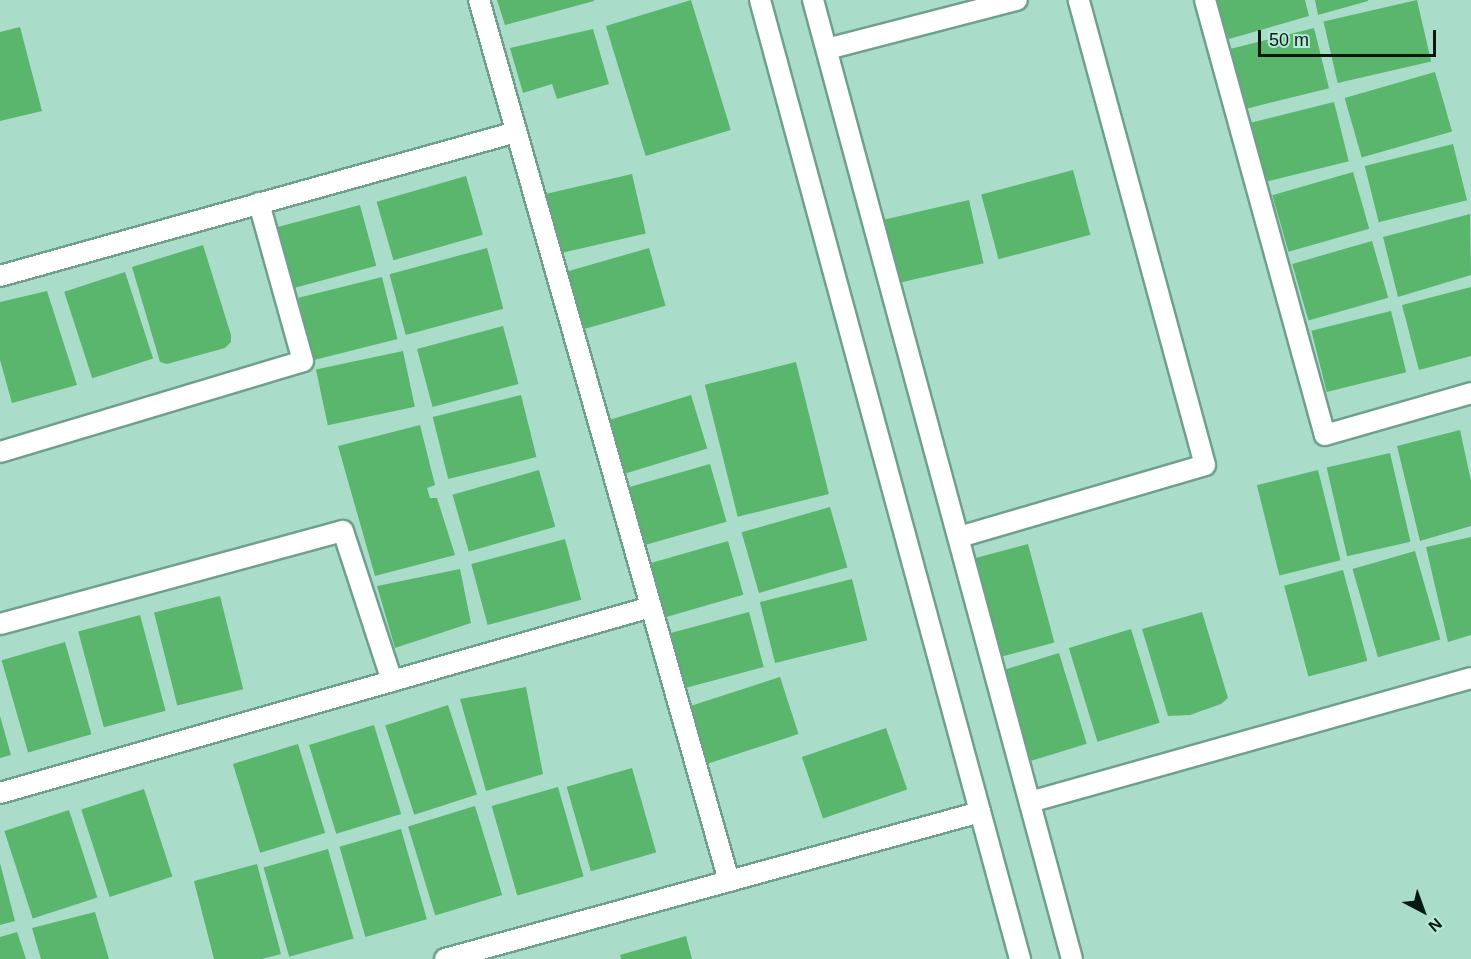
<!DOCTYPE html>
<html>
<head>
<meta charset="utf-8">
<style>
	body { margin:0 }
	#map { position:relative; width:1471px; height:959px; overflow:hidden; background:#aaddc9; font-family:Helvetica,sans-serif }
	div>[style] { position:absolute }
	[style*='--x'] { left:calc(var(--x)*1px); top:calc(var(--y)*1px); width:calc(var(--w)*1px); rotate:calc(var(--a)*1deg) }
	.building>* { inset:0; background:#5ab56d; transform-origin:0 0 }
	.roads { filter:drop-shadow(2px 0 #6fa08d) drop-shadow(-2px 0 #6fa08d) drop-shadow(0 2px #6fa08d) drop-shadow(0 -2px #6fa08d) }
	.street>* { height:20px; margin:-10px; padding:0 10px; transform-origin:10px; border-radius:10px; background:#fff }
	span { translate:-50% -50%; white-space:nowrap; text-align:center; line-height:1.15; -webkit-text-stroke:6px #b7ead6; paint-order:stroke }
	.north { position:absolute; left:1393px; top:881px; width:60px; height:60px; -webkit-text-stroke:4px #b7ead6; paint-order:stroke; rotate:139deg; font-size:16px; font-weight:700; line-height:24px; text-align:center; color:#051912 }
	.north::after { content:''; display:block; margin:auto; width:21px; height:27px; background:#051912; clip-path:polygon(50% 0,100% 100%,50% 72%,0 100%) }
	.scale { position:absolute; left:1258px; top:30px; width:178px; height:27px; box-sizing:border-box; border:3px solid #051912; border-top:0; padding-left:8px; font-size:18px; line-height:21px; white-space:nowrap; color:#051912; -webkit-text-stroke:4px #b7ead6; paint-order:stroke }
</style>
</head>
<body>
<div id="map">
	<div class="building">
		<i style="clip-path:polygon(497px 0,594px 0,594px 1px,505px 25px)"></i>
		<i style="left:691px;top:0;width:136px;height:89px;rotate:73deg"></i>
		<i style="clip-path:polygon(1216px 0,1305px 0,1309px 16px,1229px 39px)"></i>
		<i style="clip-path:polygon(1315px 0,1368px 0,1368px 1px,1318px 15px)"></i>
		<i style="left:1417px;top:0;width:63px;height:96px;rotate:77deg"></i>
		<i style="clip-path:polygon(20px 27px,42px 111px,0 121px,0 32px)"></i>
		<i style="left:1314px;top:28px;width:62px;height:88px;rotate:76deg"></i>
		<i style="clip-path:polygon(593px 29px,609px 84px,557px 99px,552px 84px,523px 93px,510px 48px)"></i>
		<i style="left:1435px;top:72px;width:62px;height:94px;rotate:74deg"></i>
		<i style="left:1334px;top:102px;width:61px;height:85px;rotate:76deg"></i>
		<i style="left:1453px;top:144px;width:58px;height:91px;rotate:76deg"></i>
		<i style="left:1073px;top:170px;width:67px;height:95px;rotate:75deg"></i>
		<i style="left:1353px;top:172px;width:59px;height:84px;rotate:74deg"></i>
		<i style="left:632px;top:174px;width:61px;height:92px;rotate:77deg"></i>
		<i style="left:466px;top:176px;width:61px;height:93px;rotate:74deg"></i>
		<i style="left:969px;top:200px;width:65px;height:93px;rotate:77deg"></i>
		<i style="left:360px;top:205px;width:63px;height:89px;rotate:75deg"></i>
		<i style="clip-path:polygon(1470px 214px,1471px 275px,1398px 297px,1383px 237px)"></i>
		<i style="left:1372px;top:241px;width:59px;height:83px;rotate:74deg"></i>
		<i style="clip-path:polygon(203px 245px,231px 335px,231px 342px,225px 348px,167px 364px,160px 362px,132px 267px)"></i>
		<i style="left:487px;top:248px;width:63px;height:101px;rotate:75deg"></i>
		<i style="left:649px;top:248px;width:60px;height:88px;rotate:74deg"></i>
		<i style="left:125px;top:272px;width:91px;height:64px;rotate:72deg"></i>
		<i style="left:382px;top:277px;width:64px;height:86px;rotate:76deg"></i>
		<i style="clip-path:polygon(1471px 287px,1471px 356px,1419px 370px,1402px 305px)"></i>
		<i style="clip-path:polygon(47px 291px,77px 385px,12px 403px,0 360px,0 302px)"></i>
		<i style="left:1391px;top:311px;width:63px;height:82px;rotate:76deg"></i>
		<i style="left:503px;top:326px;width:60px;height:89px;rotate:75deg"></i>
		<i style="left:403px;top:351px;width:57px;height:89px;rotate:78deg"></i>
		<i style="left:796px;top:362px;width:136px;height:94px;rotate:76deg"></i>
		<i style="left:521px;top:395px;width:64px;height:91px;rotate:76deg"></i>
		<i style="left:691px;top:395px;width:56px;height:90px;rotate:73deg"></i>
		<i style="clip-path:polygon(420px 425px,435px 485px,427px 488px,430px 498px,437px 498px,455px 555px,375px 576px,338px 446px)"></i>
		<i style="clip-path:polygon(1460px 430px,1471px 481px,1471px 526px,1420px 541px,1397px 446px)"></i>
		<i style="left:1390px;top:453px;width:91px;height:65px;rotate:77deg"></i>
		<i style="left:710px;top:464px;width:60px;height:91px;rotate:74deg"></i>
		<i style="left:539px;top:470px;width:59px;height:90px;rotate:74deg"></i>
		<i style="left:1318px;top:470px;width:93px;height:63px;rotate:76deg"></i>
		<i style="left:830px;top:507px;width:63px;height:92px;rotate:74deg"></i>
		<i style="clip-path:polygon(1471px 537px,1471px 635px,1448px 642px,1426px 547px)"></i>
		<i style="left:565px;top:539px;width:63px;height:97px;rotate:75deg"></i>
		<i style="left:728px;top:541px;width:56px;height:82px;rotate:74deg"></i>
		<i style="left:1028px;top:544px;width:102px;height:59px;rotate:75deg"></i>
		<i style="left:1415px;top:551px;width:92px;height:65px;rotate:74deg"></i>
		<i style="clip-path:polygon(460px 569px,471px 623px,395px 648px,377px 586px)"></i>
		<i style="left:1343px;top:570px;width:94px;height:61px;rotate:75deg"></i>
		<i style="left:852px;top:579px;width:63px;height:95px;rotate:76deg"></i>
		<i style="left:220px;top:596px;width:96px;height:68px;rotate:76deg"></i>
		<i style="left:749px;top:612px;width:57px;height:87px;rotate:75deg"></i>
		<i style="clip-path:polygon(1202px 612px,1228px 698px,1221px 704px,1190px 715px,1168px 716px,1142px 629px)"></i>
		<i style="left:140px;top:615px;width:99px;height:64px;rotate:75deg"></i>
		<i style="left:1131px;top:629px;width:98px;height:65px;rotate:73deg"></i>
		<i style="left:65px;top:642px;width:96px;height:66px;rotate:74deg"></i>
		<i style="left:1059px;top:653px;width:95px;height:58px;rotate:73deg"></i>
		<i style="left:780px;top:677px;width:60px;height:95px;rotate:72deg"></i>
		<i style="clip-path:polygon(526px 687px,543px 774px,486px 791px,460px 699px)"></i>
		<i style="left:448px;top:705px;width:94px;height:66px;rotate:72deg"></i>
		<i style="clip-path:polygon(0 716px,11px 755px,0 758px)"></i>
		<i style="left:374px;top:725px;width:93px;height:68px;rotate:73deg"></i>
		<i style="left:886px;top:728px;width:65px;height:89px;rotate:71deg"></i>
		<i style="left:298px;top:744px;width:93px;height:68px;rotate:73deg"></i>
		<i style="left:632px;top:768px;width:88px;height:68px;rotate:74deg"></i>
		<i style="left:558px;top:787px;width:93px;height:69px;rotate:74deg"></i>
		<i style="left:144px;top:789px;width:92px;height:66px;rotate:72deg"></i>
		<i style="left:475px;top:806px;width:93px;height:70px;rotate:73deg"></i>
		<i style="left:69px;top:810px;width:92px;height:68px;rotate:72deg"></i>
		<i style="left:401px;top:829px;width:94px;height:64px;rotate:74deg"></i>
		<i style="left:328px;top:849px;width:93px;height:67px;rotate:74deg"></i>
		<i style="clip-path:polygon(0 863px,15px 921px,0 925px)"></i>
		<i style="clip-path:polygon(257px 864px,281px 954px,262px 959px,214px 959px,194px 881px)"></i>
		<i style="clip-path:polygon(95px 912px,109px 959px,41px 959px,32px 928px)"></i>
		<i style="clip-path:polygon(17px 932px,26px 959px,0 959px,0 937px)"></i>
		<i style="clip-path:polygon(686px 936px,692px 959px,621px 959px,620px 955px)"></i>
	</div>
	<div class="roads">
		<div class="street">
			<i style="--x:479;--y:0;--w:916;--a:74.16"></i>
			<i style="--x:760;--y:0;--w:994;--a:74.83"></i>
			<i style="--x:813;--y:0;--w:993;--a:74.89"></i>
			<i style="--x:1205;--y:0;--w:451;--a:74.6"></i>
			<i style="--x:1325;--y:435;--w:152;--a:-16"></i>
			<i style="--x:827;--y:49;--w:196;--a:-14.5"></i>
			<i style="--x:0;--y:276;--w:536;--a:-15.59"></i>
			<i style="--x:0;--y:452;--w:316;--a:-16.7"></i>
			<i style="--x:303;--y:361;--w:164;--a:-105.6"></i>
			<i style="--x:959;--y:537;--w:256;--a:-16.3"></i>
			<i style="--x:1205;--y:465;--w:482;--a:-105.2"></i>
			<i style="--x:0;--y:624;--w:355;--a:-15.2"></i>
			<i style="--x:343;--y:531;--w:158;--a:71.9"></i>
			<i style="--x:0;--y:793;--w:677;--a:-15.95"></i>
			<i style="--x:1030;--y:802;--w:458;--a:-15.7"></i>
			<i style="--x:445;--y:959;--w:555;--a:-15.36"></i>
		</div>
	</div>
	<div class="north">N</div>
	<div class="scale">50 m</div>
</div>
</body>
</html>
